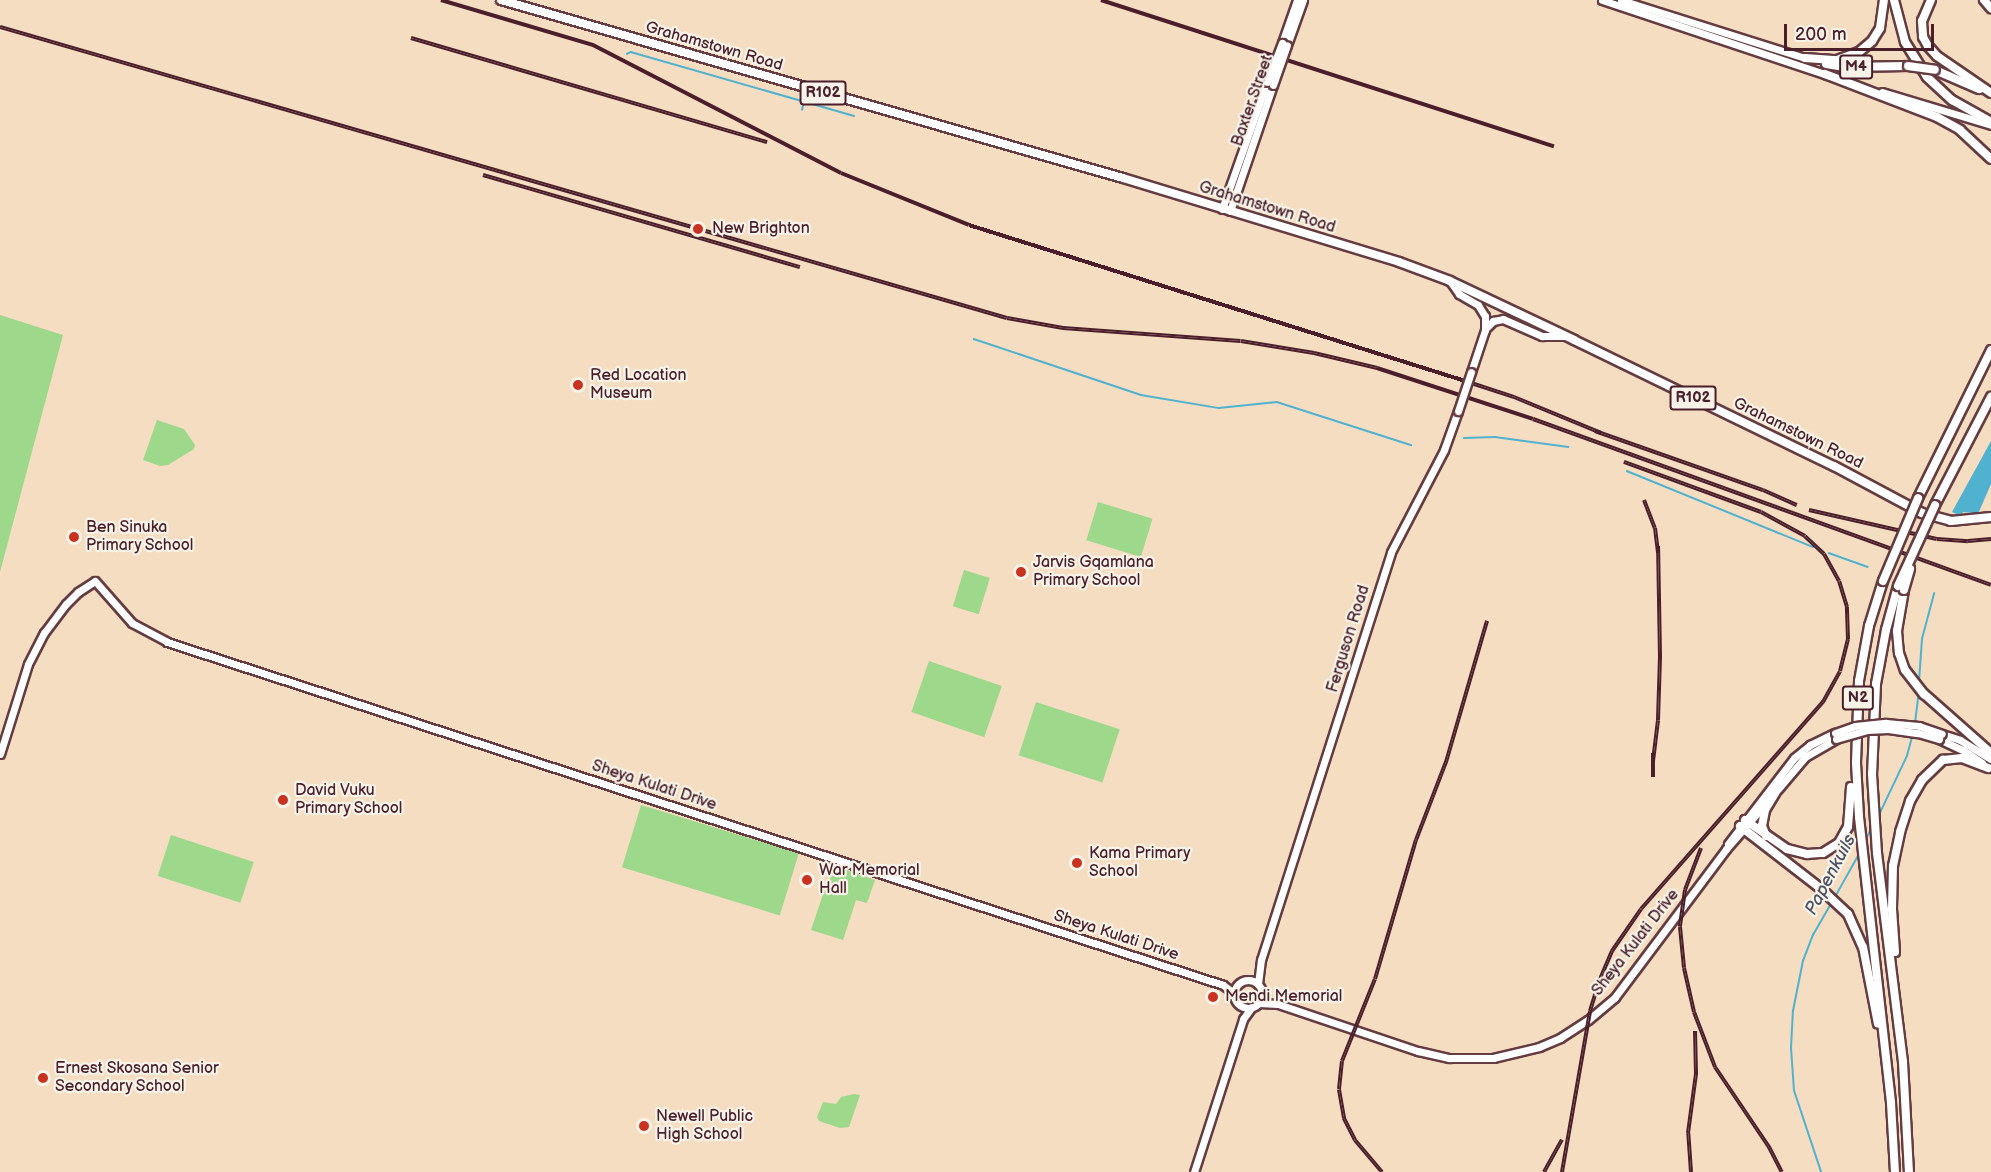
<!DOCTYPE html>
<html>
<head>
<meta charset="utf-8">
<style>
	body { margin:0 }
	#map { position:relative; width:1991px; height:1172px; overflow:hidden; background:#f4ddc0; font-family:"Balsamiq Sans",sans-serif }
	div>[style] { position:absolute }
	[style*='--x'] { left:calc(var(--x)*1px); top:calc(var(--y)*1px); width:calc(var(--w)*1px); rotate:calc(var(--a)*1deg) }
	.green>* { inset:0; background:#9ed88b; transform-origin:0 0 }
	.water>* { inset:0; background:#50b2cf }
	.stream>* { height:1.5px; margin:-0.75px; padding:0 0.75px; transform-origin:0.75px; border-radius:0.75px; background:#50b2cf }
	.roads { filter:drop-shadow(2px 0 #643c41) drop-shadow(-2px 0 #643c41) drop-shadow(0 2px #643c41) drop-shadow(0 -2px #643c41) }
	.secondary>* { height:7px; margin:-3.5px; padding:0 3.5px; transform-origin:3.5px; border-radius:3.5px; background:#fff }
	.secondary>.ring { margin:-3.5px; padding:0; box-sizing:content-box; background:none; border:7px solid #fff; border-radius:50% }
	.primary>* { height:8px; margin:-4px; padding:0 4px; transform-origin:4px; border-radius:4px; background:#fff }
	.highway>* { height:8px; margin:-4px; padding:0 4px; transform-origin:4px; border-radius:4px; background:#fff }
	.rail>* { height:4px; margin-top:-2px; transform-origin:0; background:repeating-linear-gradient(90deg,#f7f3e8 0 4.5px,#4a1f2b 0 9px); box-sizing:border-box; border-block:2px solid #4a1f2b }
	.bridges { filter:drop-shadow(2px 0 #643c41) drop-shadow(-2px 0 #643c41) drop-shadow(0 2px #643c41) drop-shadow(0 -2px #643c41) }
	.secondary-bridge>* { height:7px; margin:-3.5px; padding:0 3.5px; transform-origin:3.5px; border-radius:3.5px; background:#fff }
	.highway-bridge>* { height:8px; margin:-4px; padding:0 4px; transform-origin:4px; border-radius:4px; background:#fff }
	.dots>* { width:16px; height:16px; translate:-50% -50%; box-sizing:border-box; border:3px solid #f7f3e8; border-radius:50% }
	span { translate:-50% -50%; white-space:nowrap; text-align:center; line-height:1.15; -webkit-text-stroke:4.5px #f7f3e8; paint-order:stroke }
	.shield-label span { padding:2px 4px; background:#f7f3e8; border:2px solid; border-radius:4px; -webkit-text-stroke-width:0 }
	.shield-label { font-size:15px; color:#4a1f2b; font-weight:700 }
	.street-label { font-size:16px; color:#4a1f2b }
	.poi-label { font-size:16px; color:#4a1f2b }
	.left { translate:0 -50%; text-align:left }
	.water-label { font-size:18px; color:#4c5264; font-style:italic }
	.scale { position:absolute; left:1784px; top:24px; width:150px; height:27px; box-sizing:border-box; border:3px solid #4a1f2b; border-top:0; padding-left:8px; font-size:18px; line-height:21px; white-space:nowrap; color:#4a1f2b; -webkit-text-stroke:4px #f7f3e8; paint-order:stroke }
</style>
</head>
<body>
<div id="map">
	<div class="green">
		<i style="clip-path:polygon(0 315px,63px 335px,0 572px)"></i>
		<i style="clip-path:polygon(157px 420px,184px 429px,195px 445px,194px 449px,168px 465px,160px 466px,143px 460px)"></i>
		<i style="left:1098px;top:502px;width:57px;height:40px;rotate:17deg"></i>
		<i style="left:964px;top:570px;width:27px;height:38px;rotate:17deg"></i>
		<i style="left:929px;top:661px;width:77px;height:54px;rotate:19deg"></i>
		<i style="left:1036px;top:702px;width:88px;height:56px;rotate:18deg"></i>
		<i style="left:641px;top:805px;width:165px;height:65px;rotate:17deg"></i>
		<i style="left:171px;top:835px;width:87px;height:43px;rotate:18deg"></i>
		<i style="clip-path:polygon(833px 865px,875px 880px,867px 903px,856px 900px,843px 940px,811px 930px)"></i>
		<i style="clip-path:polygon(854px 1094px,860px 1095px,849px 1127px,840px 1128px,819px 1121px,817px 1117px,823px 1102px,836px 1104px,841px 1097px)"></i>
	</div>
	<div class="water">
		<i style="clip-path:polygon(1991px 441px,1991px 484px,1978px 514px,1963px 512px,1961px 516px,1952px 512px)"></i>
	</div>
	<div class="stream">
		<i style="--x:627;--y:54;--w:4;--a:-27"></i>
		<i style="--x:631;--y:52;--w:232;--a:16"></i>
		<i style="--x:802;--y:110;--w:8;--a:-76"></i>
		<i style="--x:974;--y:339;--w:176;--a:18.5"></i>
		<i style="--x:1141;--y:395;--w:79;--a:9.5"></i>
		<i style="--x:1219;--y:408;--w:58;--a:-5.9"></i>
		<i style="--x:1277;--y:402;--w:141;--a:17.8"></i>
		<i style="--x:1464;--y:438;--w:31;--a:-2"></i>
		<i style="--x:1495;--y:437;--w:74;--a:7.8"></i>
		<i style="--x:1627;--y:471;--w:201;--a:22.2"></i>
		<i style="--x:1829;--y:553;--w:41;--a:19.7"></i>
		<i style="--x:1919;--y:682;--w:43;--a:-86"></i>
		<i style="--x:1922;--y:639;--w:47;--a:-75.1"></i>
		<i style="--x:1915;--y:723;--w:31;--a:-83"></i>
		<i style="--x:1879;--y:815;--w:65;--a:-64.6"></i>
		<i style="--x:1907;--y:756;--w:23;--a:-75"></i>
		<i style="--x:1865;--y:841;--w:16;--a:-63"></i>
		<i style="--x:1835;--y:897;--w:49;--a:-60.8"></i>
		<i style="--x:1821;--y:1172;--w:85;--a:-108.4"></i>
		<i style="--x:1794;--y:1091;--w:43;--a:-94"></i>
		<i style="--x:1791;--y:1048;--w:37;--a:-87"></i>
		<i style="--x:1793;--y:1011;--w:51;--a:-78.7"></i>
		<i style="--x:1803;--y:961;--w:28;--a:-69"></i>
		<i style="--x:1813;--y:935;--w:36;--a:-60"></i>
	</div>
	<div class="roads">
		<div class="secondary">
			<i style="--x:1602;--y:0;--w:238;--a:18.4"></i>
			<i style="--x:1621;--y:0;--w:193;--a:17.5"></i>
			<i style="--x:1282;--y:43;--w:46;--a:-70.8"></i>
			<i style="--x:1287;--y:45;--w:48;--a:-70.4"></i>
			<i style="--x:1882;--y:92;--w:114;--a:16.8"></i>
			<i style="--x:1222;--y:209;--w:135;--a:-70.5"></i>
			<i style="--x:1230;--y:211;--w:133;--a:-71.2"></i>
			<i style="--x:1450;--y:281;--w:16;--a:55"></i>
			<i style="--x:1459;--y:294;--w:22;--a:30"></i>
			<i style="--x:1478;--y:305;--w:13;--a:58"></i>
			<i style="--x:1485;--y:316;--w:14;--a:90"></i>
			<i style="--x:1485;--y:330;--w:44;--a:108.4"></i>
			<i style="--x:1486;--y:328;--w:10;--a:-45"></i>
			<i style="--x:1493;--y:321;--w:10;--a:-11"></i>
			<i style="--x:1503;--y:319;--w:43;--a:23.6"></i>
			<i style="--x:1542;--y:336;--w:23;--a:0"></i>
			<i style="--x:1942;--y:734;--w:19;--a:18"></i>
			<i style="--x:1960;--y:740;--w:36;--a:32"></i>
			<i style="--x:1939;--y:739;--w:26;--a:25"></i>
			<i style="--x:1963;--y:750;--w:23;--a:34"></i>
			<i style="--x:0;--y:754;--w:94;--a:-72.7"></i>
			<i style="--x:28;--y:664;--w:35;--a:-63"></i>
			<i style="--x:44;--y:633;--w:36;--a:-53"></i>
			<i style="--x:66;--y:604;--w:17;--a:-45"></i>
			<i style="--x:78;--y:592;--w:20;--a:-33"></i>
			<i style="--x:95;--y:581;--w:56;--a:48.6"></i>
			<i style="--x:132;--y:623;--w:40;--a:28"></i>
			<i style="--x:167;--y:642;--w:1110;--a:17.99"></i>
			<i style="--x:1223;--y:985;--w:14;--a:36"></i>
			<i style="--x:1778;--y:789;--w:42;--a:-49.8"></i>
			<i style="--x:1805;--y:757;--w:36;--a:-30"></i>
			<i style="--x:1728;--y:844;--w:108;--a:-52.5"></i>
			<i style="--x:1794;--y:758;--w:21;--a:-39"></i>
			<i style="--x:1810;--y:745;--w:28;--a:-26"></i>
			<i class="ring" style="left:1234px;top:980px;width:21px;height:21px"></i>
			<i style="--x:1258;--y:984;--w:24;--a:-83"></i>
			<i style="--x:1261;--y:960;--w:428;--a:-72.3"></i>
			<i style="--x:1391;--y:552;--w:115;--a:-62.5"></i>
			<i style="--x:1444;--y:450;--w:41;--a:-70.3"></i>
			<i style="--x:1259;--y:1003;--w:19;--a:3"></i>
			<i style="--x:1278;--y:1004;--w:148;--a:18.6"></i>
			<i style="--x:1418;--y:1051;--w:32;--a:13"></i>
			<i style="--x:1449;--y:1058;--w:44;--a:0"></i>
			<i style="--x:1493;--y:1058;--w:47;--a:-13.4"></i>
			<i style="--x:1539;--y:1047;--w:23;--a:-23"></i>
			<i style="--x:1560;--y:1038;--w:33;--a:-33"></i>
			<i style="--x:1588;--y:1020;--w:35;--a:-40"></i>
			<i style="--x:1615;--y:997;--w:185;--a:-53.1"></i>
			<i style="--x:1726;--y:849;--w:62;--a:-48.9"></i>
			<i style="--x:1194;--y:1172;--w:161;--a:-72.2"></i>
			<i style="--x:1243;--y:1019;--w:14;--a:-54"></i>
		</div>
		<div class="primary">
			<i style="--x:501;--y:0;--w:647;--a:15.97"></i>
			<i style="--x:1123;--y:178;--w:288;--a:16.9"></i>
			<i style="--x:1399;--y:262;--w:54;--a:20.4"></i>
			<i style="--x:1450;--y:281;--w:137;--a:25.4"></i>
			<i style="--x:1574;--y:340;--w:289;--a:25.9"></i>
			<i style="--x:1834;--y:466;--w:100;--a:28.1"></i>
			<i style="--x:1922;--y:513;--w:30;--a:15"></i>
			<i style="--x:1951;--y:521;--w:40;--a:-5.7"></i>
		</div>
		<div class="highway">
			<i style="--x:1894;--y:0;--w:43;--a:75.3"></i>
			<i style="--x:1905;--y:42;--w:41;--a:57.8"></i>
			<i style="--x:1927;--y:77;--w:34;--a:43"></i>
			<i style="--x:1952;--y:100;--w:45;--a:29.4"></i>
			<i style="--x:1931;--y:0;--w:23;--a:113"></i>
			<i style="--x:1922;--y:21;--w:16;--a:86"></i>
			<i style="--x:1923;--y:37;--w:10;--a:61"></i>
			<i style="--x:1928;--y:46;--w:13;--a:48"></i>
			<i style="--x:1937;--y:56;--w:65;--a:34.4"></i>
			<i style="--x:1984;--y:0;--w:11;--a:49"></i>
			<i style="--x:1805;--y:58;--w:32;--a:4"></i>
			<i style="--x:1837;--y:60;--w:23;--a:-20"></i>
			<i style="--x:1859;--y:52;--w:17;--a:-40"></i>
			<i style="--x:1872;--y:41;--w:15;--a:-58"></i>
			<i style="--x:1880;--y:28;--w:28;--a:-82"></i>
			<i style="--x:1826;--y:64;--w:19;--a:9"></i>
			<i style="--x:1845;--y:67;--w:63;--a:-0.9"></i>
			<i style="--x:1935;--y:70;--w:48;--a:23.4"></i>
			<i style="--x:1825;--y:74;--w:120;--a:21"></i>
			<i style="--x:1937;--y:117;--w:26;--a:29"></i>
			<i style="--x:1960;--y:130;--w:42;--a:43.1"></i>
			<i style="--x:1918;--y:498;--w:165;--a:-63.7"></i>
			<i style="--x:1935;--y:505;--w:122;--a:-62.6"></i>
			<i style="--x:1883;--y:581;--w:47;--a:107.3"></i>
			<i style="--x:1869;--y:626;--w:56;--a:100.3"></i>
			<i style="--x:1859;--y:681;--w:82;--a:92.1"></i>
			<i style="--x:1856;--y:763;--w:54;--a:86.8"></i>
			<i style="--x:1859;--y:817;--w:288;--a:83.6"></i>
			<i style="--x:1891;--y:1103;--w:69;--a:86.7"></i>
			<i style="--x:1898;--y:586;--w:46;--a:105.3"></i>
			<i style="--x:1886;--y:630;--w:55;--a:100.5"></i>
			<i style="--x:1876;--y:684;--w:90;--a:92.5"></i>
			<i style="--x:1872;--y:774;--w:79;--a:86.4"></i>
			<i style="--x:1877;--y:853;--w:211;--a:82.9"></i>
			<i style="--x:1903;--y:1062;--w:110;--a:86.9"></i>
			<i style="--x:1904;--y:590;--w:42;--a:99.7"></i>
			<i style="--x:1897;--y:631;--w:22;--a:85"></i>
			<i style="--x:1899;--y:653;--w:18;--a:71"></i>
			<i style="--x:1905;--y:670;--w:31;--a:52"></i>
			<i style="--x:1924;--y:694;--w:89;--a:41.4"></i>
			<i style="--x:1745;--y:820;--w:51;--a:34.6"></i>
			<i style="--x:1787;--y:849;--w:21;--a:14"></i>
			<i style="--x:1807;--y:854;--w:16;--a:-4"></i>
			<i style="--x:1823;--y:853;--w:19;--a:-32"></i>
			<i style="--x:1839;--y:843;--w:18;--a:-61"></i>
			<i style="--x:1848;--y:827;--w:40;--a:-85.7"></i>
			<i style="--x:1740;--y:826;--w:101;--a:37.8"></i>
			<i style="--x:1820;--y:888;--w:38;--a:43"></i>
			<i style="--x:1848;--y:914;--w:36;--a:66"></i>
			<i style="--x:1863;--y:947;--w:78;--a:79"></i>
			<i style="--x:1766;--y:836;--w:11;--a:-112"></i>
			<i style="--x:1762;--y:826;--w:16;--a:-79"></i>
			<i style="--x:1765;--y:810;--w:29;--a:-59"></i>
			<i style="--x:1895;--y:952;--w:43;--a:-94"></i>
			<i style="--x:1892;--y:909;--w:43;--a:-88.7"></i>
			<i style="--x:1893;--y:866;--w:35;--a:-78"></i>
			<i style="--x:1900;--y:832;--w:33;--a:-72"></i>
			<i style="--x:1910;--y:801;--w:24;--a:-60"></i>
			<i style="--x:1922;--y:780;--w:29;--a:-44"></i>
			<i style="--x:1943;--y:760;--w:19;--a:-6"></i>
			<i style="--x:1962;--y:758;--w:28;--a:21"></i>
		</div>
	</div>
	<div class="rail">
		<i style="--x:441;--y:0;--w:159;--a:16.5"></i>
		<i style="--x:593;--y:45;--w:279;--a:27.3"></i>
		<i style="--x:841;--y:173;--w:138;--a:22.1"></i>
		<i style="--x:969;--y:225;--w:517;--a:17.45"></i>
		<i style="--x:1462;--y:380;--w:55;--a:18.1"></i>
		<i style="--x:1514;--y:397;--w:94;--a:22.5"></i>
		<i style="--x:1101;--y:0;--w:476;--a:17.9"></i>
		<i style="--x:0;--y:27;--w:1048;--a:16.12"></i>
		<i style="--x:1007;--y:318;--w:57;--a:10.1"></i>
		<i style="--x:1063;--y:328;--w:178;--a:4.2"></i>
		<i style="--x:1241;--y:341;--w:74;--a:9.3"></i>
		<i style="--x:1314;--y:353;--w:65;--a:13.4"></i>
		<i style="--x:1377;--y:368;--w:164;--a:18.1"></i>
		<i style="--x:1533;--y:419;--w:487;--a:19.9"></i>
		<i style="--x:411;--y:38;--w:371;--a:16.3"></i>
		<i style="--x:483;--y:175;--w:330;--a:16.2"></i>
		<i style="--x:1595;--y:431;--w:178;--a:19.4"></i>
		<i style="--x:1763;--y:490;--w:37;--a:24"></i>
		<i style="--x:1644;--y:500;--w:30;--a:69"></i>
		<i style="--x:1655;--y:528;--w:25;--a:83"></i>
		<i style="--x:1809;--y:510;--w:131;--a:12.8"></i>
		<i style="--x:1937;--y:539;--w:31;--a:4"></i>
		<i style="--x:1968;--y:541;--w:23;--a:-5"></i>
		<i style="--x:1653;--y:761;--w:41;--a:-83"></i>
		<i style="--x:1658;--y:720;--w:63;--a:-88.2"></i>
		<i style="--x:1660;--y:657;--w:111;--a:-91"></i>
		<i style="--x:1653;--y:777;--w:24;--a:-90"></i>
		<i style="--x:1701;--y:848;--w:45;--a:110.9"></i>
		<i style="--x:1685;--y:890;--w:37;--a:98"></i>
		<i style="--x:1680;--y:927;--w:41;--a:84.4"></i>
		<i style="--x:1684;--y:968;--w:45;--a:77.2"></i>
		<i style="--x:1694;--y:1012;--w:59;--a:69.1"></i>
		<i style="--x:1715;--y:1067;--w:97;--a:56"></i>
		<i style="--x:1769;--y:1147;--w:28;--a:63"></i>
		<i style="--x:1382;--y:1172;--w:42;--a:-130.2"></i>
		<i style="--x:1355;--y:1140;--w:25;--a:-117"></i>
		<i style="--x:1344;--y:1118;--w:29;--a:-100"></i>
		<i style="--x:1339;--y:1089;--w:28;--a:-84"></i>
		<i style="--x:1342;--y:1061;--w:88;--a:-68.1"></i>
		<i style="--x:1375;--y:979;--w:145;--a:-73.6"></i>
		<i style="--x:1416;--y:840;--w:84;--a:-69"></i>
		<i style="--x:1446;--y:762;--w:147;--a:-73.8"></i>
		<i style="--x:1544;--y:1172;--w:37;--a:-61"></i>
		<i style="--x:1562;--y:1172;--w:163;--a:-80.1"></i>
		<i style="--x:1590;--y:1011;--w:28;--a:-73"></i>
		<i style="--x:1598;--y:984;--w:36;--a:-67"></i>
		<i style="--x:1612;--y:951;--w:51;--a:-55.4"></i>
		<i style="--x:1641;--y:909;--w:276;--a:-48.7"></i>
		<i style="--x:1823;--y:702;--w:35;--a:-61"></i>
		<i style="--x:1840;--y:671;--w:33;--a:-76"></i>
		<i style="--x:1848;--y:639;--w:32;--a:-92"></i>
		<i style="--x:1847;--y:607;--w:27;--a:-107"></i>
		<i style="--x:1839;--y:581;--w:31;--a:-119"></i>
		<i style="--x:1824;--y:554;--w:26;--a:-137"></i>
		<i style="--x:1805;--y:536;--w:50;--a:-151.4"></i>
		<i style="--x:1761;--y:512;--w:146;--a:-159.9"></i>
		<i style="--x:1691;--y:1172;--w:39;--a:-94"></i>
		<i style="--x:1688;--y:1133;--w:60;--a:-82.3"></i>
		<i style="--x:1696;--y:1074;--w:43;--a:-91.3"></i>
	</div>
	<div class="bridges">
		<div class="secondary-bridge">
			<i style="--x:1267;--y:82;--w:42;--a:-69"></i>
			<i style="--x:1273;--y:85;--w:42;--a:-70.7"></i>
			<i style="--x:1458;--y:411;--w:41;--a:-71.6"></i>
			<i style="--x:1835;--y:733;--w:21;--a:-19"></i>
			<i style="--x:1855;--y:726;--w:31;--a:-6"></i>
			<i style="--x:1886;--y:723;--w:33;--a:5"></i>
			<i style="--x:1919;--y:726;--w:24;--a:19"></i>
			<i style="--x:1836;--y:739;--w:32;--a:-16"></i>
			<i style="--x:1867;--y:730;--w:21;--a:-3"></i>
			<i style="--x:1888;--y:729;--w:30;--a:8"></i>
			<i style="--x:1918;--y:733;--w:22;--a:16"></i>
		</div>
		<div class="highway-bridge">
			<i style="--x:1908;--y:66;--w:27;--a:8"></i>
			<i style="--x:1883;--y:581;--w:90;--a:-67.1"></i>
			<i style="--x:1898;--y:586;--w:89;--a:-65.4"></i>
			<i style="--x:1904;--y:590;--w:22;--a:-74"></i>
		</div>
	</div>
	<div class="dots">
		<i style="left:698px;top:229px;background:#c8321e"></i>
		<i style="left:578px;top:385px;background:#c8321e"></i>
		<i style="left:74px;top:537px;background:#c8321e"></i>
		<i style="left:1021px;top:572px;background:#c8321e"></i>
		<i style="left:283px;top:800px;background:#c8321e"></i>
		<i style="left:1077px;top:863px;background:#c8321e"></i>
		<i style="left:807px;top:880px;background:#c8321e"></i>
		<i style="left:1213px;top:997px;background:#c8321e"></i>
		<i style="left:43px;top:1078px;background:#c8321e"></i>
		<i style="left:644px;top:1126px;background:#c8321e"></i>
	</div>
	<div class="shield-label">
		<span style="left:1856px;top:67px">M4</span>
		<span style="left:823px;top:93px">R102</span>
		<span style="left:1693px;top:398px">R102</span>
		<span style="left:1858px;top:698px">N2</span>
	</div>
	<div class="street-label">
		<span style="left:714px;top:47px;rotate:16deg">Grahamstown Road</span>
		<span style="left:1253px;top:101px;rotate:-71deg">Baxter Street</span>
		<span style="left:1267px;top:208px;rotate:17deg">Grahamstown Road</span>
		<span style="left:1798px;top:434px;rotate:26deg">Grahamstown Road</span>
		<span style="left:1349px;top:639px;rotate:-73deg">Ferguson Road</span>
		<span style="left:654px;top:786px;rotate:18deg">Sheya Kulati Drive</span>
		<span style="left:1116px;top:936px;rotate:18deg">Sheya Kulati Drive</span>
		<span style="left:1636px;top:943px;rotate:-52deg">Sheya Kulati Drive</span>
	</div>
	<div class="poi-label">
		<span class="left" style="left:712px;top:229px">New Brighton</span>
		<span class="left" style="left:590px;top:385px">Red Location<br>Museum</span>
		<span class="left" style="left:86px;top:537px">Ben Sinuka<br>Primary School</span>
		<span class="left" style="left:1033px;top:572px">Jarvis Gqamlana<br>Primary School</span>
		<span class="left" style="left:295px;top:800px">David Vuku<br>Primary School</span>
		<span class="left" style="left:1089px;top:863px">Kama Primary<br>School</span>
		<span class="left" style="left:819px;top:880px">War Memorial<br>Hall</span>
		<span class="left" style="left:1225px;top:997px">Mendi Memorial</span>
		<span class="left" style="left:55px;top:1078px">Ernest Skosana Senior<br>Secondary School</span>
		<span class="left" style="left:656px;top:1126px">Newell Public<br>High School</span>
	</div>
	<div class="water-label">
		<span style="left:1831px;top:875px;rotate:-62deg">Papenkuils</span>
	</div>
	<div class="scale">200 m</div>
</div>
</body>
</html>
